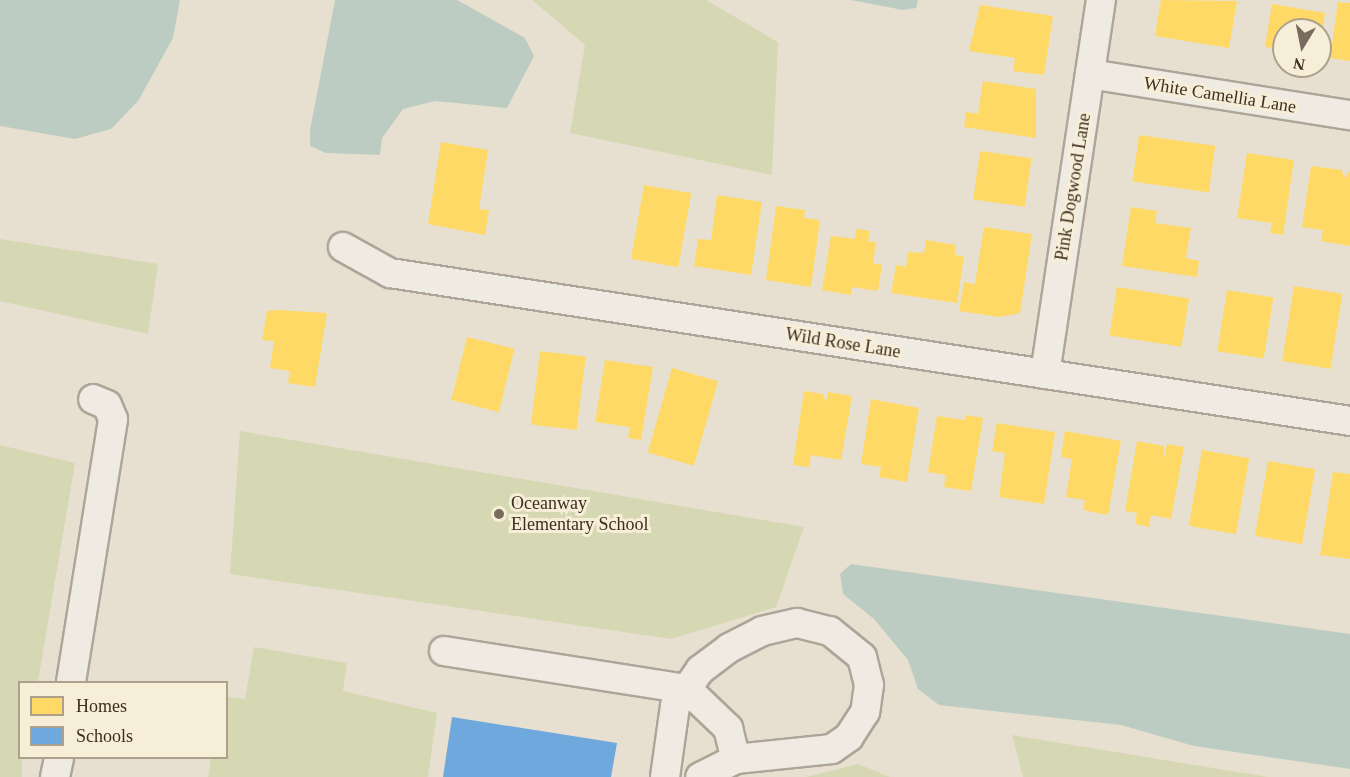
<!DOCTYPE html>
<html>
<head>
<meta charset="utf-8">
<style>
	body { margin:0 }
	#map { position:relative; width:1350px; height:777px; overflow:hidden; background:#e7e0d1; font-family:"Times New Roman",serif }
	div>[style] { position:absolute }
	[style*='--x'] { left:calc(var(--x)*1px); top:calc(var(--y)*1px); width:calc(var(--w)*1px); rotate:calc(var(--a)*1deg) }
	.green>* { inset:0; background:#d6d7b3 }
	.water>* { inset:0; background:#bcccc2 }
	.homes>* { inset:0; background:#ffd966; transform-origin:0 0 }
	.schools>* { inset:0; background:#6fa8dc }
	.roads { filter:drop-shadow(2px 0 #ada599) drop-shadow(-2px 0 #ada599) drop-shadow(0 2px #ada599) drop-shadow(0 -2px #ada599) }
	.minor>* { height:28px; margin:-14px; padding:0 14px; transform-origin:14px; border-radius:14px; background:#efebe3 }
	.dots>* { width:16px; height:16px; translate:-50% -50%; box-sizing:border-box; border:3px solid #f7eed8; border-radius:50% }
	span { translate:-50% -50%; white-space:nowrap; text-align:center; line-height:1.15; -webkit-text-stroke:6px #f7eed8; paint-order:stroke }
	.street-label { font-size:18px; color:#3d2e20 }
	.poi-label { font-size:18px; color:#3d2e20 }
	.left { translate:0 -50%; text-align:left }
	.legend { position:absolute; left:18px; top:681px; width:210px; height:78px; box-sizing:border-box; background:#f7eed8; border:2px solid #ada18e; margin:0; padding:8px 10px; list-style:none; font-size:18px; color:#3d2e20 }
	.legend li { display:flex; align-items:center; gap:12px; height:30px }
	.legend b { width:30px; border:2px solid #ada18e }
	.north { position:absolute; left:1272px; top:18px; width:60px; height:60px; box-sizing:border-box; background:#f7eed8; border:2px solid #ada18e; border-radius:50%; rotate:190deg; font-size:16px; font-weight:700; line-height:24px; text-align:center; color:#3d2e20 }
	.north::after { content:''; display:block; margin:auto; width:21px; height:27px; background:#786c5e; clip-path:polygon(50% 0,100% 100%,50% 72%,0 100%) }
</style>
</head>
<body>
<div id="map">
	<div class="green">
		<i style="clip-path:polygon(532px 0,706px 0,778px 42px,772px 175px,570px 133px,585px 45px)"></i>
		<i style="clip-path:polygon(0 239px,158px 264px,148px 334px,0 301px)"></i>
		<i style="clip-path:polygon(240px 431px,804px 527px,776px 607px,671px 639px,230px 574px)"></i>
		<i style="clip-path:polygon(0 445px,75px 463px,38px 682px,20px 682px,22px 777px,0 777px)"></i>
		<i style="clip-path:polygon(254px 647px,347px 663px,343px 691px,437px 713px,428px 777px,208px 777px,211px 758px,226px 758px,227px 697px,245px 699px)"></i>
		<i style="clip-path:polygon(1012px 735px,1268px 777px,1023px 777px)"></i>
		<i style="clip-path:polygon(858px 764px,890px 777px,806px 777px)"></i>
	</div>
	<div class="water">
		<i style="clip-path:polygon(0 0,180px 0,173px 38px,138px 101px,111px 129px,75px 139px,0 126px)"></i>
		<i style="clip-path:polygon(335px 0,457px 0,525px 38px,534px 56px,507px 108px,435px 101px,403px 109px,382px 138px,380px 155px,326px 153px,310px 146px,310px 130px)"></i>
		<i style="clip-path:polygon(851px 0,918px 0,916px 8px,903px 10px)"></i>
		<i style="clip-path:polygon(851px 564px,1350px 634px,1350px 769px,1194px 746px,1121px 725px,939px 705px,918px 689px,908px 660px,874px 619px,843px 594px,840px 574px)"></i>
	</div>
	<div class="homes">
		<i style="clip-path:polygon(1161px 0,1237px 1px,1229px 48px,1155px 36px)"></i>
		<i style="clip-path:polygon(1338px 2px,1350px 3px,1350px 61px,1330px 58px)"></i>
		<i style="clip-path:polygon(1272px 4px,1325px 13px,1322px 30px,1284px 30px,1284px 50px,1265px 47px)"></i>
		<i style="clip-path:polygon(980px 5px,1053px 16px,1044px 75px,1013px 71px,1015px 58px,969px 51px)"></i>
		<i style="clip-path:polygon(983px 81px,1036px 89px,1036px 138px,964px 127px,966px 112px,978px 114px)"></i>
		<i style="left:1139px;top:135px;width:77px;height:47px;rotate:8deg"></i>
		<i style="clip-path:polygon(441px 142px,488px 150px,479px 209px,489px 210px,485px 235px,428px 224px)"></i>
		<i style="left:980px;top:151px;width:52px;height:49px;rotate:8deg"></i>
		<i style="clip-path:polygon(1247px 153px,1294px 160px,1283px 235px,1270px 233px,1272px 223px,1237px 218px)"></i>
		<i style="clip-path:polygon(1311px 166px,1342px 170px,1344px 178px,1350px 171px,1350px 246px,1321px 241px,1323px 230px,1302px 227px)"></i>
		<i style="left:644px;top:185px;width:48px;height:75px;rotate:10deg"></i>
		<i style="clip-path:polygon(717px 195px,762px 202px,751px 275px,694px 266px,698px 239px,711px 240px)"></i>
		<i style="clip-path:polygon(776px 206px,805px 210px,804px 218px,820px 220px,811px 287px,766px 280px)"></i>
		<i style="clip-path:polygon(1131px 207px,1157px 211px,1155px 223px,1191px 228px,1186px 258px,1199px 261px,1197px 277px,1122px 266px)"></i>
		<i style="clip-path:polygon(984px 227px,1032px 234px,1020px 313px,999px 317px,959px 311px,964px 282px,975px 284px)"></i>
		<i style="clip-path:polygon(856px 229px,870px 231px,868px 241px,876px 242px,873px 263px,882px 265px,878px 291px,852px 287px,851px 295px,822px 290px,831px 236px,855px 239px)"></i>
		<i style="clip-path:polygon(926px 240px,956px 245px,955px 255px,964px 256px,957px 303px,891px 293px,896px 265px,906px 267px,908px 252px,924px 253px)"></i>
		<i style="left:1294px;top:286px;width:49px;height:76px;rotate:9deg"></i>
		<i style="left:1117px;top:287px;width:73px;height:49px;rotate:9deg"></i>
		<i style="left:1227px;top:290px;width:47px;height:62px;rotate:9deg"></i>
		<i style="clip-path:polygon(278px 310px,327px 313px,315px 387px,288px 383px,290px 371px,270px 368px,274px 341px,262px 340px,267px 311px)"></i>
		<i style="left:467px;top:337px;width:49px;height:65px;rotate:14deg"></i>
		<i style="left:540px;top:351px;width:46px;height:74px;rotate:7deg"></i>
		<i style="clip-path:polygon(605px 360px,653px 367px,641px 440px,628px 438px,630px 427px,595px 422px)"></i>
		<i style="left:672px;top:368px;width:48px;height:88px;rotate:16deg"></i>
		<i style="clip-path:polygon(804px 391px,823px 394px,826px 402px,828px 392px,852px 396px,841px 460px,811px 455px,809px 467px,793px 465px)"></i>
		<i style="clip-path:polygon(871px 399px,919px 408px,907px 482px,879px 477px,881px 467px,861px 464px)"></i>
		<i style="clip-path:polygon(966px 415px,983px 418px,971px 491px,944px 487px,946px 475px,928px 472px,937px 416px,965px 420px)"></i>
		<i style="clip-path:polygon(997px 423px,1055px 432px,1044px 504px,999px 497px,1005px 453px,992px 451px)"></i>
		<i style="clip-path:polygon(1065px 431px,1121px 441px,1108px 515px,1083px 510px,1085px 500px,1066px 497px,1072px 459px,1061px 457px)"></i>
		<i style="clip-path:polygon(1137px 441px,1164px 446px,1164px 458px,1167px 444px,1184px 447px,1171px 519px,1151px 515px,1149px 527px,1135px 524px,1137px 513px,1125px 511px)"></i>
		<i style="left:1202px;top:450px;width:48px;height:77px;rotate:10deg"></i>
		<i style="left:1268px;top:461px;width:48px;height:76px;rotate:10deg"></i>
		<i style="clip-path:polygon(1333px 472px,1350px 474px,1350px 559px,1320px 555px)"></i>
	</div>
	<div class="schools">
		<i style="clip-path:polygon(452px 717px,617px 743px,611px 777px,443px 777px)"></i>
	</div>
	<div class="roads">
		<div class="minor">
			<i style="--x:1090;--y:74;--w:263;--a:9"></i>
			<i style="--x:343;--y:247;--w:54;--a:29"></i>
			<i style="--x:390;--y:273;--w:971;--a:8.76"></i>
			<i style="--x:1045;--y:374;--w:378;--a:-81.5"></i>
			<i style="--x:444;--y:651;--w:246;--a:8.9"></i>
			<i style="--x:687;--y:689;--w:57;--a:43.6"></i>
			<i style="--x:728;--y:728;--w:32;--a:76"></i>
			<i style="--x:71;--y:682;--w:266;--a:-80.9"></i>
			<i style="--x:113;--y:419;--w:15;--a:-113"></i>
			<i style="--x:107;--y:405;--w:15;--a:-157"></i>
			<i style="--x:55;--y:777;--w:19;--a:-78"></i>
			<i style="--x:665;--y:777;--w:72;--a:-82"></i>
			<i style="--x:675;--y:706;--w:44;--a:-55.2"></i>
			<i style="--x:700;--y:670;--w:36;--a:-37"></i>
			<i style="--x:729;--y:648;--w:37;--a:-27"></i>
			<i style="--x:762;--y:631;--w:36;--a:-13"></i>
			<i style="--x:797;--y:623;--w:34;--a:14"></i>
			<i style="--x:830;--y:631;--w:41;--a:39.1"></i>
			<i style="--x:862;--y:657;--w:29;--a:76"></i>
			<i style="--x:869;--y:685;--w:27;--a:98"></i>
			<i style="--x:865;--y:712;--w:30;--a:123"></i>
			<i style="--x:849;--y:737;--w:21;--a:145"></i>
			<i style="--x:832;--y:749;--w:97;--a:174.1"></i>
			<i style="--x:736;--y:759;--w:40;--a:153.4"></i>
		</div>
	</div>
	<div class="dots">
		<i style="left:499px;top:514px;background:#786c5e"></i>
	</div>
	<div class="street-label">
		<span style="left:1220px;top:95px;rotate:9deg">White Camellia Lane</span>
		<span style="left:1073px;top:187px;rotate:-81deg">Pink Dogwood Lane</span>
		<span style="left:843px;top:343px;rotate:9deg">Wild Rose Lane</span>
	</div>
	<div class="poi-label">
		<span class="left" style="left:511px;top:514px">Oceanway<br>Elementary School</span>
	</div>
	<ul class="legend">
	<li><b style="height:16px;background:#ffd966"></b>Homes</li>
	<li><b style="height:16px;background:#6fa8dc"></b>Schools</li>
	</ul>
	<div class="north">N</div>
</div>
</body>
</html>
